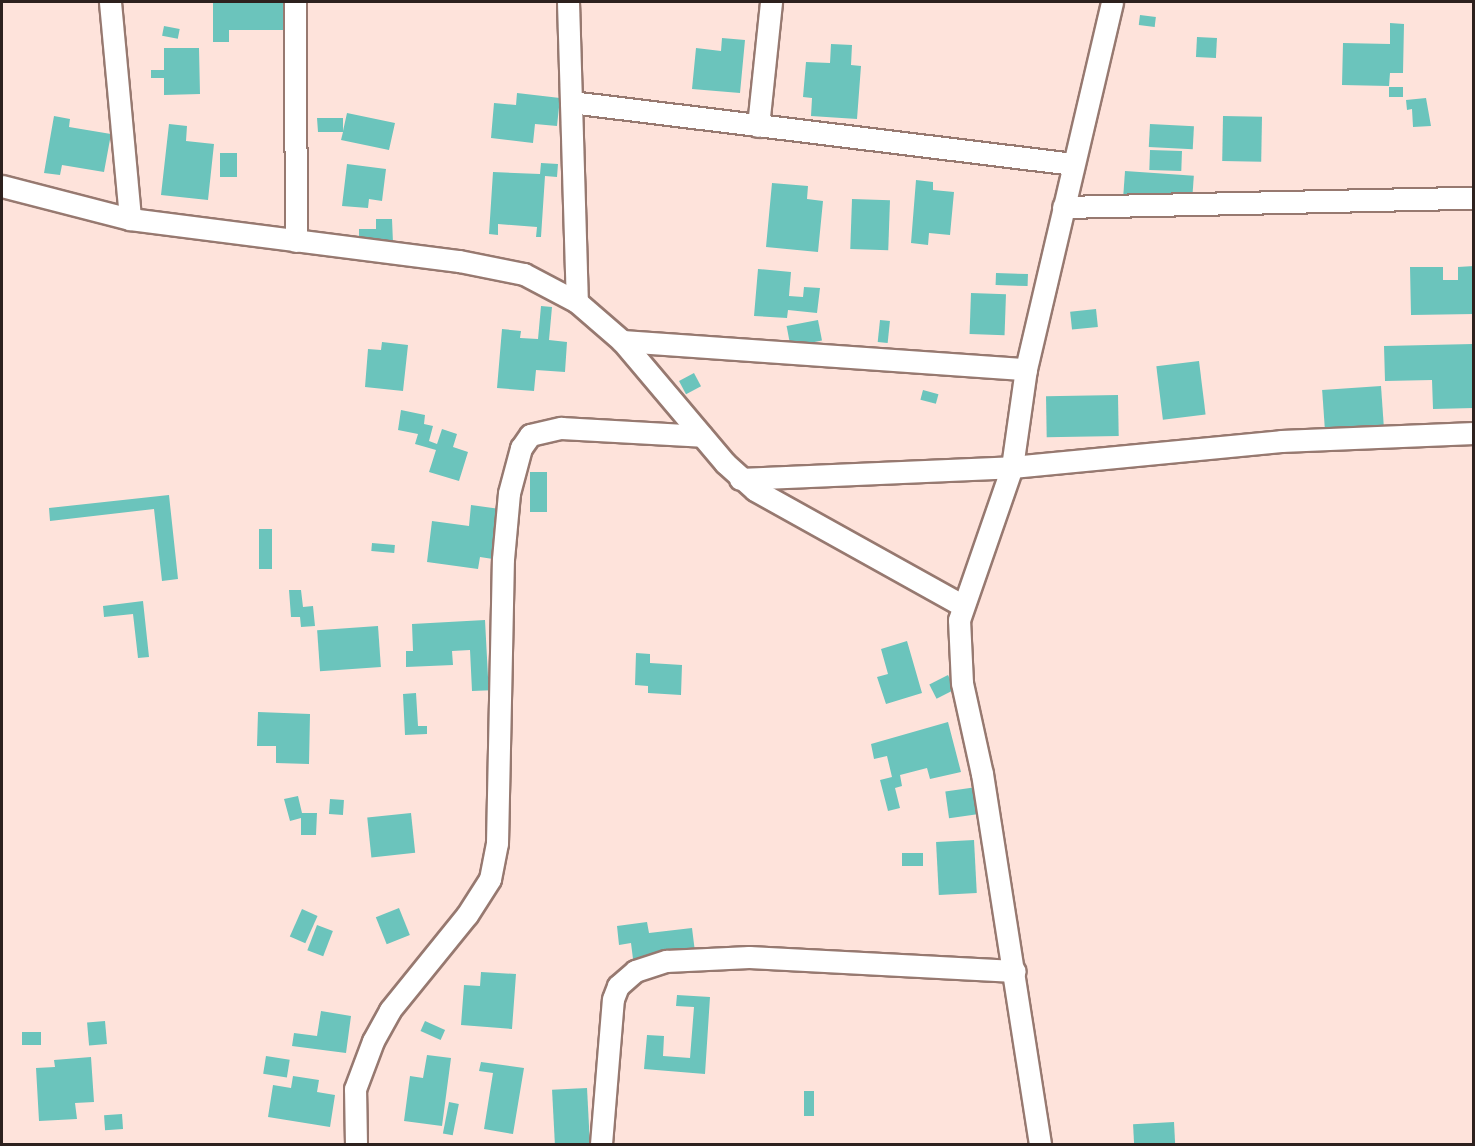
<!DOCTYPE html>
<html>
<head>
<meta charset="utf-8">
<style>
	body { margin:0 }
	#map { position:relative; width:1475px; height:1146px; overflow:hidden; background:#fee3db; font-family:"Noto Sans",sans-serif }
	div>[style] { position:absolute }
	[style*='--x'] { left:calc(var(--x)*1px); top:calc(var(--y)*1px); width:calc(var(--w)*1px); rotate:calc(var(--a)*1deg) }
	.building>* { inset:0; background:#6bc4bc; transform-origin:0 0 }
	.roads { filter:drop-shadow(2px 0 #977970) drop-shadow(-2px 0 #977970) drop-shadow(0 2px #977970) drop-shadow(0 -2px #977970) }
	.minor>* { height:21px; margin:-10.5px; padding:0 10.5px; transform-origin:10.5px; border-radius:10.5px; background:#fff }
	span { translate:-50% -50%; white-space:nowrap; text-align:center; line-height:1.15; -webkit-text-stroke:5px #fff; paint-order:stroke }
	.frame { position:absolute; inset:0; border:3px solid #2d211e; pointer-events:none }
</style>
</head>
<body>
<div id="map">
	<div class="building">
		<i style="clip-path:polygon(213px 2px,295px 2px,290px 30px,229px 30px,229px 42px,213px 42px)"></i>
		<i style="left:1140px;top:15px;width:16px;height:10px;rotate:7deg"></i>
		<i style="clip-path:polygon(1390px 23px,1404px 24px,1403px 73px,1390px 73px,1389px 86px,1342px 85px,1343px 43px,1390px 44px)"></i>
		<i style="left:164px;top:26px;width:16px;height:10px;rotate:11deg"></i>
		<i style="left:1197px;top:37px;width:20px;height:20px;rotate:3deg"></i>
		<i style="clip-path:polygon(722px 38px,745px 40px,740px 93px,692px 89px,696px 48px,721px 51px)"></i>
		<i style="clip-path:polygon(831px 44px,852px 45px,851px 65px,861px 66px,857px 119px,811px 116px,812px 98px,803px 97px,806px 62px,830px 63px)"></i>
		<i style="clip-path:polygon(164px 48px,199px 48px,200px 94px,164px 95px,164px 78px,151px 78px,151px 70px,164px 70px)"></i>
		<i style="left:1389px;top:87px;width:14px;height:10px"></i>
		<i style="clip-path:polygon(517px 93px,560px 98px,557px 126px,535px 124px,533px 143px,491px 138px,494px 103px,516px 105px)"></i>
		<i style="clip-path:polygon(1426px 98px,1431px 126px,1413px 127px,1412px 109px,1407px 110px,1406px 100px)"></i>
		<i style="clip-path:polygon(347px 113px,395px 123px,389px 150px,341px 140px,343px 132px,318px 132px,317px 118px,343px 118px,343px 131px)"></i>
		<i style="clip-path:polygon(54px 116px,70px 119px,69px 127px,111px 134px,104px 172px,62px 165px,60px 175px,44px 173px)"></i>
		<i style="left:1223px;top:116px;width:39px;height:45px;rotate:1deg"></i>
		<i style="clip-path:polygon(169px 124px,187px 126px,186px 141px,214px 144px,208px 200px,161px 195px)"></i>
		<i style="left:1150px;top:124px;width:44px;height:23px;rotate:3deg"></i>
		<i style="left:1150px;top:150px;width:32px;height:20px;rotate:2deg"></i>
		<i style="left:220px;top:153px;width:17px;height:24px"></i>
		<i style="clip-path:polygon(541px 163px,558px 164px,557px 177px,545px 176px,541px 237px,536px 237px,537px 227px,498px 224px,498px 235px,489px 234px,493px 172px,540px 174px)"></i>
		<i style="clip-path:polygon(347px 164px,386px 169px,382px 201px,369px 199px,368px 208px,342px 206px)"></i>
		<i style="left:1125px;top:171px;width:69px;height:28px;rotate:4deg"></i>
		<i style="clip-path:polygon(916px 180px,933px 182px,933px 190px,954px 192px,950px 235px,929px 233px,928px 245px,911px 243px)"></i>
		<i style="clip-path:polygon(772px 183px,808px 186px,807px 199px,823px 201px,818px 252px,766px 247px)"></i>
		<i style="left:852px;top:199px;width:38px;height:50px;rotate:2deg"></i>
		<i style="clip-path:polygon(376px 219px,392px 219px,393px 243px,359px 244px,359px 229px,376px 229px)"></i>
		<i style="clip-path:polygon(1474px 266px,1474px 314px,1411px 315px,1410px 267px,1443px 267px,1443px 280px,1458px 280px,1458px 267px)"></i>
		<i style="clip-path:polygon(758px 269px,791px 272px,789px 296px,803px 297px,804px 287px,820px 288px,817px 313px,788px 310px,787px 318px,754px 316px)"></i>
		<i style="left:996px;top:273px;width:32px;height:12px;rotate:2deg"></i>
		<i style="left:971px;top:293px;width:35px;height:41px;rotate:2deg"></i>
		<i style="clip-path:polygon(541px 306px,552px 307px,549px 340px,567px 342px,565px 372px,536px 370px,534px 391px,497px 388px,502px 329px,521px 331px,520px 338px,538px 339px)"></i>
		<i style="left:1096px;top:309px;width:18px;height:26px;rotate:84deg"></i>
		<i style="left:818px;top:320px;width:21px;height:32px;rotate:79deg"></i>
		<i style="left:880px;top:320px;width:10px;height:22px;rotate:6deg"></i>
		<i style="clip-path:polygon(382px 342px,408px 345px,403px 391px,365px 387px,368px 349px,381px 350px)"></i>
		<i style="clip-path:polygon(1473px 344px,1474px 408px,1433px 409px,1432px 380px,1385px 381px,1384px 346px)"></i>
		<i style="left:1199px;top:361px;width:54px;height:43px;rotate:83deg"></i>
		<i style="left:694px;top:373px;width:15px;height:17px;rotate:62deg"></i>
		<i style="left:1381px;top:386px;width:41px;height:59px;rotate:86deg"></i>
		<i style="left:923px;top:390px;width:16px;height:10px;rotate:15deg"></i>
		<i style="left:1118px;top:395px;width:41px;height:72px;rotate:89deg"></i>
		<i style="clip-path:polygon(401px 410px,425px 415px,424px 424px,433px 426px,429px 441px,437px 444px,442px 429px,457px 434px,453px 447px,468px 452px,459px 481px,429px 472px,436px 450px,415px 444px,418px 434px,398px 430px)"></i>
		<i style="left:530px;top:472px;width:17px;height:40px"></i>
		<i style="clip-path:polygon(169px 495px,178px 579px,162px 581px,154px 509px,50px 521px,49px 508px)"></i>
		<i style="clip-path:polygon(471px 505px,500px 509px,493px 559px,480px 557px,478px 569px,427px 562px,432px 521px,469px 526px)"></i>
		<i style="left:259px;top:529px;width:13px;height:40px"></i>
		<i style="left:372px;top:543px;width:23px;height:8px;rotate:5deg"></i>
		<i style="clip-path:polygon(289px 590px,301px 590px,303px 607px,313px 606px,315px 626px,301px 627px,300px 617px,291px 617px)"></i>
		<i style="clip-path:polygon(143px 601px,149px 657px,138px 658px,133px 614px,104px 617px,103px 606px)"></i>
		<i style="clip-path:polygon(485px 620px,488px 677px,496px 677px,497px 690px,472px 691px,470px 650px,452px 651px,453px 665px,406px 667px,406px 651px,413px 651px,412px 624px)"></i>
		<i style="left:378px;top:626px;width:41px;height:61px;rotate:86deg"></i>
		<i style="clip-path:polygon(907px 641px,922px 693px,886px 704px,877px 677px,888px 674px,881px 649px)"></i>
		<i style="clip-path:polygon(636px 653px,650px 654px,650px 663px,682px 665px,681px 695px,648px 693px,648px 686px,635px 685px)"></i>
		<i style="left:948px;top:675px;width:16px;height:21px;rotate:63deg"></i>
		<i style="clip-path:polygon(416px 693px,418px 726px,427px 726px,427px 734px,405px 735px,403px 694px)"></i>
		<i style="clip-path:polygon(258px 712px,310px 714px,309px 764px,276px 763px,276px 746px,257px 746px)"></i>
		<i style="clip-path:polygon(948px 722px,961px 772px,930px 779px,927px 768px,900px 775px,902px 786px,895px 788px,900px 808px,888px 811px,880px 780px,892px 777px,887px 756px,874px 759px,871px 744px)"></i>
		<i style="left:977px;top:787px;width:27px;height:32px;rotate:82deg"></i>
		<i style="clip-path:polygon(298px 796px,302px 813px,317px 813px,316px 835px,301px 835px,301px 818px,290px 821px,284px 799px)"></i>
		<i style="left:330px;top:799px;width:14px;height:15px;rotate:4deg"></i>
		<i style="left:411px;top:813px;width:40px;height:44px;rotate:84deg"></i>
		<i style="left:974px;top:840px;width:53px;height:38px;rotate:87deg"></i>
		<i style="left:923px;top:853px;width:13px;height:21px;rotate:90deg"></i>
		<i style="left:399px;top:908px;width:29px;height:25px;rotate:68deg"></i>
		<i style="left:302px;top:909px;width:17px;height:30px;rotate:24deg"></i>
		<i style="clip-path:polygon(647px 922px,649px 933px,692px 928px,696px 960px,634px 967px,631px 943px,619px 945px,617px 926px)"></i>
		<i style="left:317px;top:925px;width:17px;height:27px;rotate:21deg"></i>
		<i style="clip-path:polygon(481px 972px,516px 974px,512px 1029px,461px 1025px,464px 985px,480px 986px)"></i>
		<i style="clip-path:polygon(677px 995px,710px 997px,705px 1074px,644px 1069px,647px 1035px,664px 1036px,663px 1056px,690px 1058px,694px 1007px,676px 1006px)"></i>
		<i style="clip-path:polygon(321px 1011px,351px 1016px,346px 1053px,292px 1046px,294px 1033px,317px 1036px)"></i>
		<i style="left:105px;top:1021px;width:23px;height:18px;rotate:85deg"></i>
		<i style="left:425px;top:1021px;width:22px;height:11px;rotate:24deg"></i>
		<i style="left:41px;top:1032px;width:13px;height:19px;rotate:90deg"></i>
		<i style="clip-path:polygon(427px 1055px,451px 1058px,442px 1126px,404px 1121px,410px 1076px,423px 1078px)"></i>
		<i style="left:266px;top:1056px;width:24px;height:18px;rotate:9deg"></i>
		<i style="clip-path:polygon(91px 1057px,94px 1102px,75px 1103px,77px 1119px,39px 1121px,36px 1068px,55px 1067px,54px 1060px)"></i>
		<i style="clip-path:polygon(481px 1062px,524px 1068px,513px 1134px,484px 1129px,493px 1073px,479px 1071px)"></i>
		<i style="clip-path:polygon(293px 1076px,319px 1080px,317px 1092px,335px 1095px,330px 1127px,268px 1117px,273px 1085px,291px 1088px)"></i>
		<i style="left:587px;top:1088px;width:56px;height:35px;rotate:87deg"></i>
		<i style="left:804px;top:1091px;width:10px;height:25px"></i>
		<i style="left:449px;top:1102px;width:10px;height:32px;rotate:11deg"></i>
		<i style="left:122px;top:1114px;width:15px;height:18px;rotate:86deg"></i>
		<i style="left:1174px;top:1122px;width:22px;height:41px;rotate:87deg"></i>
	</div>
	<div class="roads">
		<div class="minor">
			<i style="--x:110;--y:2;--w:218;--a:84.7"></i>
			<i style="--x:295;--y:2;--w:239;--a:89.8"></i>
			<i style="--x:568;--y:2;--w:300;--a:88.3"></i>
			<i style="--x:571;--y:102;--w:506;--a:7.04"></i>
			<i style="--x:758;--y:126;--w:125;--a:-84"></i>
			<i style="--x:2;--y:186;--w:132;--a:14.5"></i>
			<i style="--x:130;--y:219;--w:332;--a:7.3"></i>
			<i style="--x:459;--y:261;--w:66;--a:11.3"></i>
			<i style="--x:524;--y:274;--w:60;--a:27.8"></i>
			<i style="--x:577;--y:302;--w:60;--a:40.9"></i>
			<i style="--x:622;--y:341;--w:160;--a:49.8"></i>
			<i style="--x:725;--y:463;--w:40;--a:42"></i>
			<i style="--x:755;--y:490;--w:237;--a:29.1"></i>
			<i style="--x:1063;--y:207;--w:411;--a:-1.3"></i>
			<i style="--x:622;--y:341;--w:405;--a:4"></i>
			<i style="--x:740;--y:479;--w:272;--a:-2.5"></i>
			<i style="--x:1012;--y:467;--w:270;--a:-5.5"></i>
			<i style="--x:1281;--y:441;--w:193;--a:-2.4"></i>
			<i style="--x:356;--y:1144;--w:55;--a:-91"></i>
			<i style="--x:355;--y:1089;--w:51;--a:-69.4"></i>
			<i style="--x:373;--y:1041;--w:35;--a:-61"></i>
			<i style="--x:390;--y:1010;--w:122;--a:-51"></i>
			<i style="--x:467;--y:915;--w:43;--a:-57.4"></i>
			<i style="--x:490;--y:879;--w:37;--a:-79"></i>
			<i style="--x:497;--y:843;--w:284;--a:-88.8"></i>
			<i style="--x:503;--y:559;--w:66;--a:-84.8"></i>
			<i style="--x:509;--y:493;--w:47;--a:-75.1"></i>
			<i style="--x:521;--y:448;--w:16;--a:-55"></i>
			<i style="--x:530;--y:435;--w:32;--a:-13"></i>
			<i style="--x:561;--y:428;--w:141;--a:3.2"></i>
			<i style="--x:601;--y:1144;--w:145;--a:-85.3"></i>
			<i style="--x:613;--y:999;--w:14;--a:-69"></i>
			<i style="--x:618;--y:986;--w:23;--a:-41"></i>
			<i style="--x:635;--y:971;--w:33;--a:-18"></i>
			<i style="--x:666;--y:961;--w:83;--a:-2.8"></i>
			<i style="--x:749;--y:957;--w:266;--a:3"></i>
			<i style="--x:1040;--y:1144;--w:375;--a:-98.9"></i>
			<i style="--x:982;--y:774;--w:93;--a:-102.4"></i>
			<i style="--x:962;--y:683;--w:63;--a:-92.7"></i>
			<i style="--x:959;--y:620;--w:162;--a:-70.9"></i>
			<i style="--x:1012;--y:467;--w:99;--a:-81.9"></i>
			<i style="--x:1026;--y:369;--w:377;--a:-76.8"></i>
		</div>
	</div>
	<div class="frame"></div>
</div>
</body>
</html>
